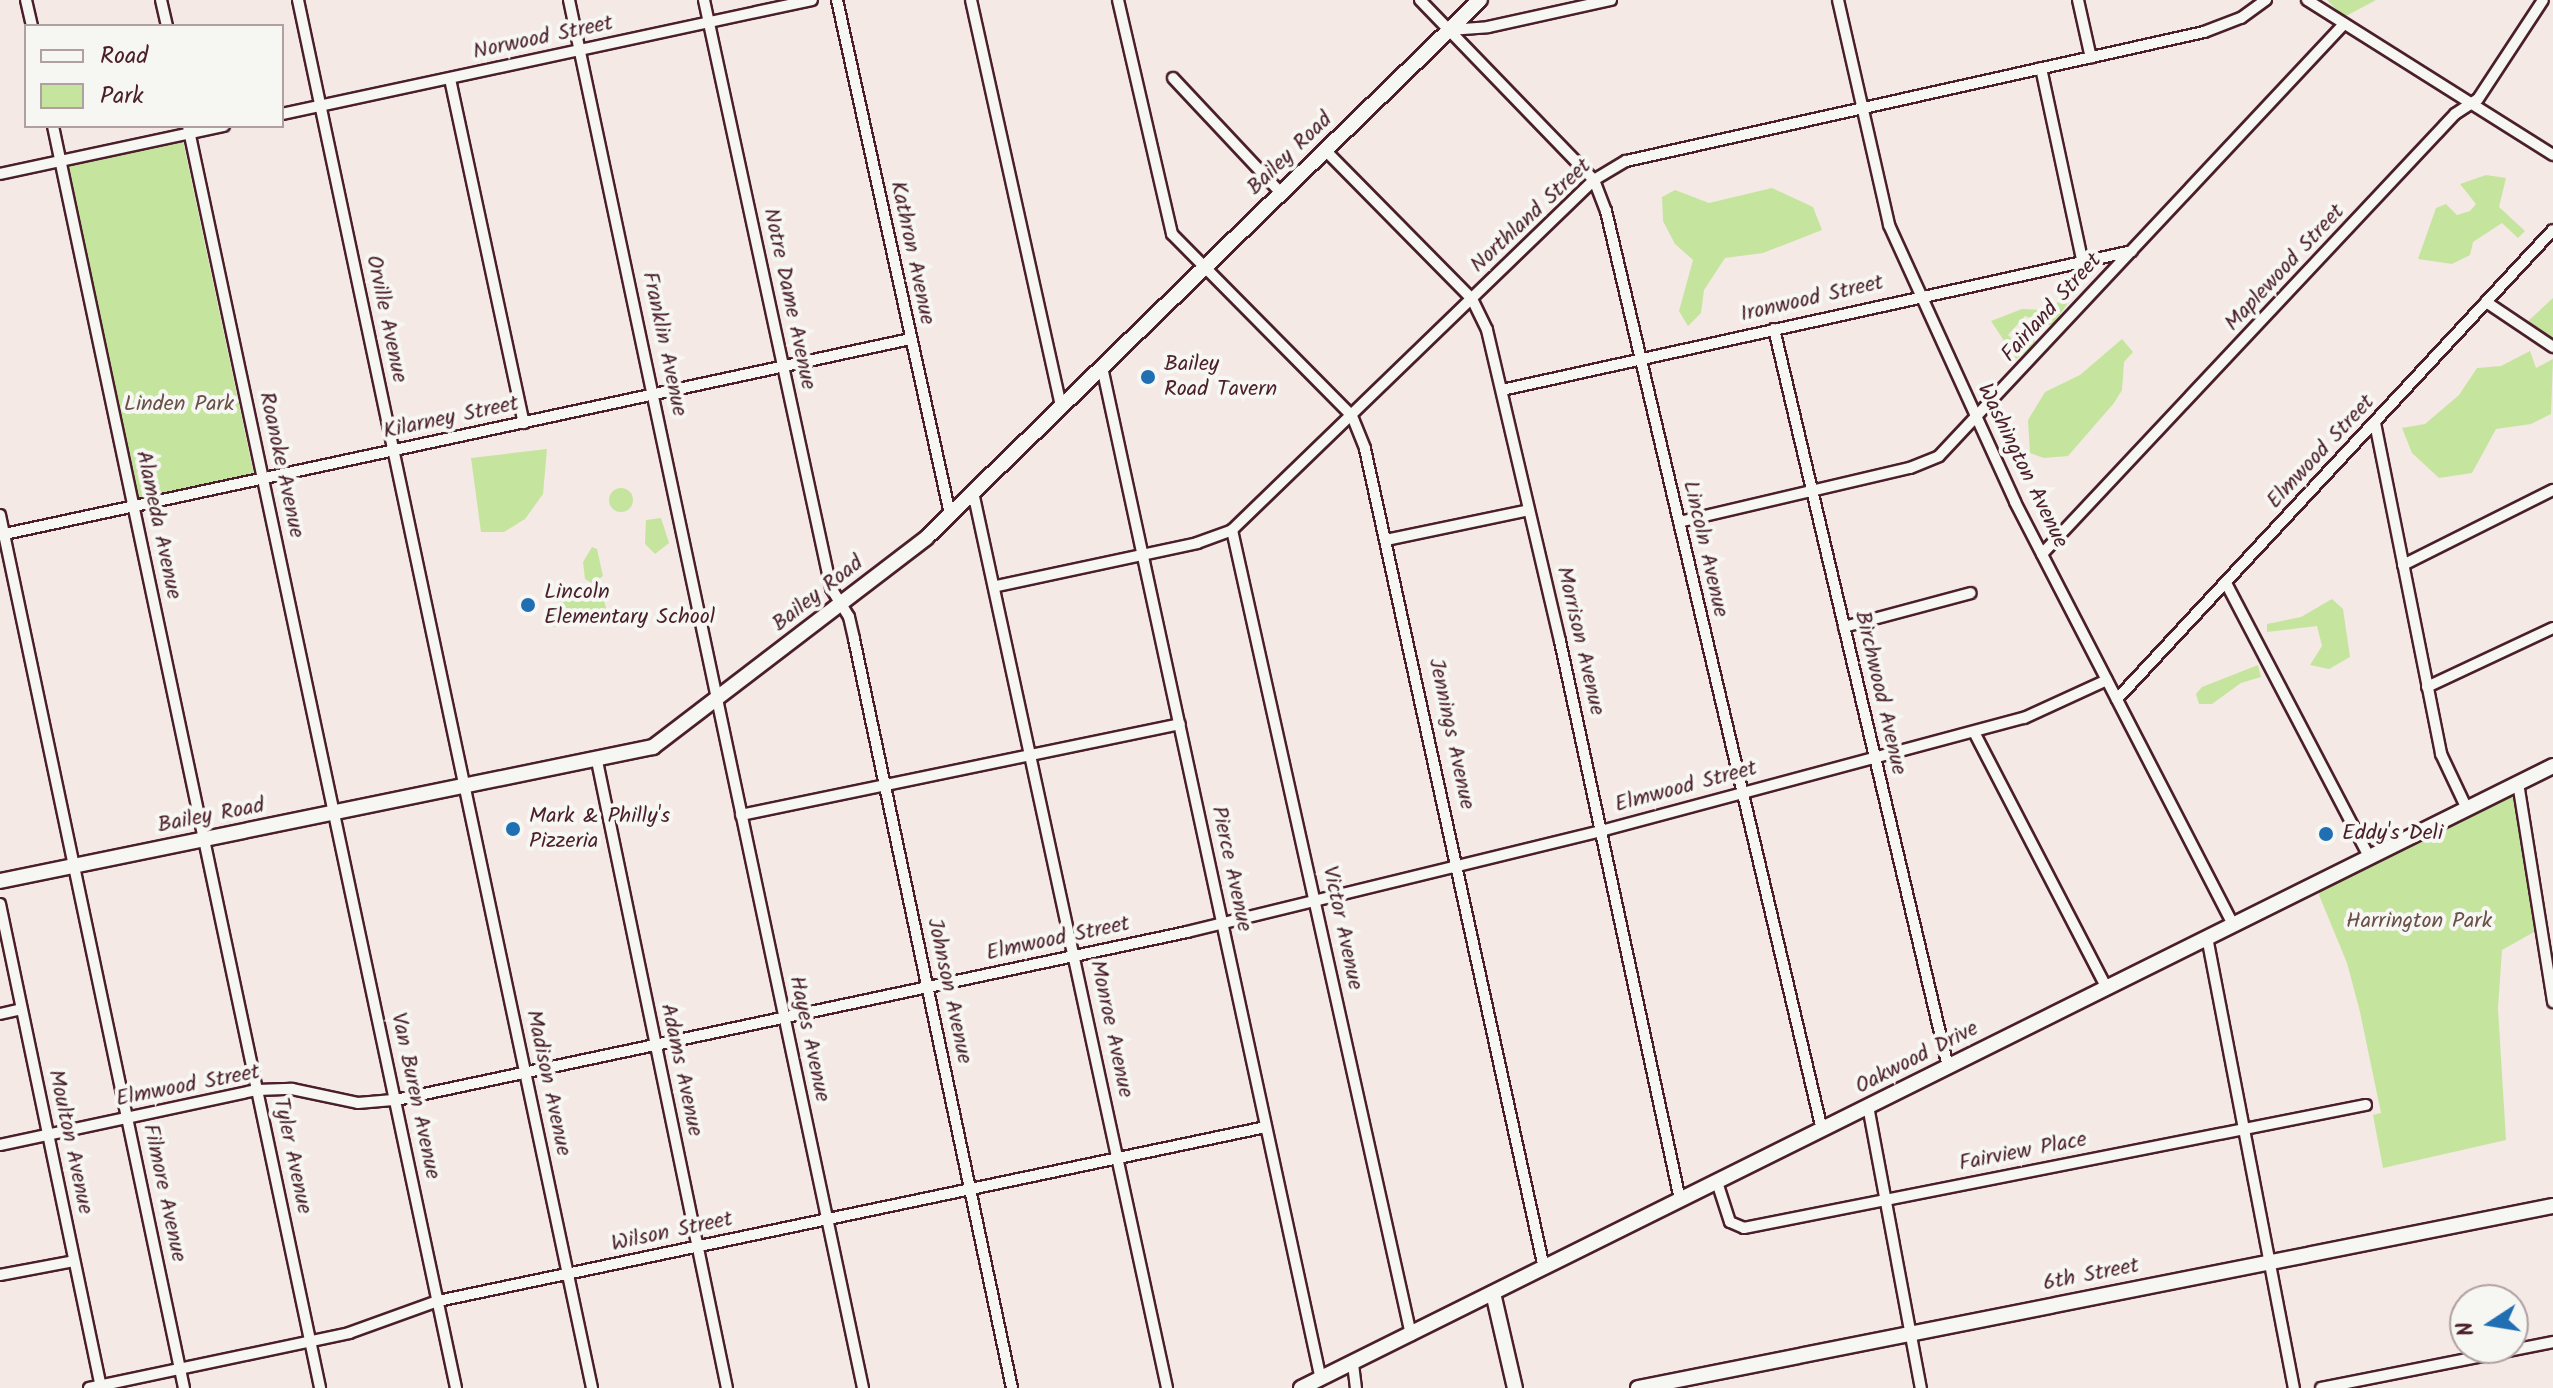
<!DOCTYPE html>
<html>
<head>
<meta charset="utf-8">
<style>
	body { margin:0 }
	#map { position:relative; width:2553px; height:1388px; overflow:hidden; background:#f4e9e4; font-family:Kalam,sans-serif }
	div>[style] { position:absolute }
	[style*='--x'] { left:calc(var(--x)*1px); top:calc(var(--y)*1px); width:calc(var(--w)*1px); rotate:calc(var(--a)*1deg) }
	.green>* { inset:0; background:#c5e59e; transform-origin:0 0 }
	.round { border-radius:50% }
	.roads { filter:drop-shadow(2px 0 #4a1f2b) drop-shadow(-2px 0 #4a1f2b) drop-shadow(0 2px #4a1f2b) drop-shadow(0 -2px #4a1f2b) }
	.minor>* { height:10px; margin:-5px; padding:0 5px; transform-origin:5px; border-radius:5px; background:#f6f6f2 }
	.tertiary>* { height:14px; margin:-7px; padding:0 7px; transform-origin:7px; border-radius:7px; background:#f6f6f2 }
	.dots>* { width:22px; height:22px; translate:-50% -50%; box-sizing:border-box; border:4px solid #f6f6f2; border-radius:50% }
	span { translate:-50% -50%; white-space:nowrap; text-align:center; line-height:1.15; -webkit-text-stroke:8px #f6f6f2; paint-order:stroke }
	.street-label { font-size:22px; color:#4a1f2b }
	.poi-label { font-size:22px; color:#4a1f2b }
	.left { translate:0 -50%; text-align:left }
	.park-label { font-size:22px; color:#695048 }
	.legend { position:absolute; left:24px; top:24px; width:260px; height:104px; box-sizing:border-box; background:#f6f6f2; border:2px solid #b1a0a2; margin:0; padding:10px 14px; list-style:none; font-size:24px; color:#4a1f2b }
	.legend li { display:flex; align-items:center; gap:16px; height:40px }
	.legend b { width:40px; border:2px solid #b1a0a2 }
	.north { position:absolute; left:2449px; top:1284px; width:80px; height:80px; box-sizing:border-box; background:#f6f6f2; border:2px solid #b1a0a2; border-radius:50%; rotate:258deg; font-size:22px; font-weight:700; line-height:32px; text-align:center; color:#4a1f2b }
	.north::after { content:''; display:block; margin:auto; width:28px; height:36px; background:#1f6fb2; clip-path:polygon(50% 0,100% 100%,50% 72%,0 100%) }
</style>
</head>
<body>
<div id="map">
	<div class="green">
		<i style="clip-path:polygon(2327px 0,2376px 0,2344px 17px)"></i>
		<i style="left:183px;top:141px;width:340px;height:118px;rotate:78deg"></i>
		<i style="clip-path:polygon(2486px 175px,2506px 178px,2499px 207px,2525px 231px,2518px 238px,2502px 223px,2473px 242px,2470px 255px,2452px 264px,2418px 259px,2436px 208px,2446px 204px,2457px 215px,2470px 211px,2476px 204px,2460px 184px)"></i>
		<i style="clip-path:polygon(1772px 188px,1813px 207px,1822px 230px,1763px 253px,1725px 258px,1704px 290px,1701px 313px,1688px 326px,1679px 311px,1693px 260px,1675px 244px,1663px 221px,1662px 197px,1675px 190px,1709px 203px)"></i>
		<i style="clip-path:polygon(2553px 298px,2553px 338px,2526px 323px)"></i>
		<i style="clip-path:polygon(2063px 299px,2070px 300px,2052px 326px,2025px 316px,2008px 335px,2018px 344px,2023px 339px,2040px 342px,2016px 359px,1991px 321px,2022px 309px,2047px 310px)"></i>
		<i style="clip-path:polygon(2122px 339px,2133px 352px,2124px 362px,2122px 390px,2114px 403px,2068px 456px,2044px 458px,2030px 453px,2028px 420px,2045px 392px,2080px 375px)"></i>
		<i style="clip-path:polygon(2530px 351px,2536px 368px,2553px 359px,2551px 414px,2531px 424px,2496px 429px,2472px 473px,2439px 478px,2412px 453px,2402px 428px,2425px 424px,2459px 395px,2477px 368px,2501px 366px)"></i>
		<i style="clip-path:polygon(547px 449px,543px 494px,525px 519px,504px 532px,481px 532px,471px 458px)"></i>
		<i class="round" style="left:609px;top:488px;width:24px;height:24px"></i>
		<i style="clip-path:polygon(661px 518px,669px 543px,655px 554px,645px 544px,646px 520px)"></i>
		<i style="clip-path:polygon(592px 547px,597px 549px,603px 576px,593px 584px,585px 579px,583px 562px)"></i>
		<i style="clip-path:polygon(591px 592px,604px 600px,608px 616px,553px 627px,551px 614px,559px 600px)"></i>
		<i style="clip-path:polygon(2332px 599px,2343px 609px,2350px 657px,2329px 669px,2310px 665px,2322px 646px,2317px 626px,2267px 632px,2267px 624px,2301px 617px)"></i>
		<i style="clip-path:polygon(2258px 665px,2261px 677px,2241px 683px,2212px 704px,2199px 704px,2196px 694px,2202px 687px)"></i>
		<i style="clip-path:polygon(2518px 783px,2541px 928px,2502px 950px,2498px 1008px,2506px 1140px,2383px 1168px,2373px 1115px,2381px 1113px,2360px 1012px,2347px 963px,2319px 895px,2321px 881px)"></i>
	</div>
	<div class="roads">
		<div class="minor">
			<i style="--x:26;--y:0;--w:27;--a:77"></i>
			<i style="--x:161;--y:0;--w:27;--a:77"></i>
			<i style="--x:298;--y:0;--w:1419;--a:78.04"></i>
			<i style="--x:569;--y:0;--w:1419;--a:78.04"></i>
			<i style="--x:704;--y:0;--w:602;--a:77.81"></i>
			<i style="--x:831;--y:588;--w:34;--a:58"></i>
			<i style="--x:849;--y:617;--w:23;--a:77"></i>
			<i style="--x:854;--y:639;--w:765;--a:78.09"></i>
			<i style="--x:837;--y:0;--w:526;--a:77.6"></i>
			<i style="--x:971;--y:0;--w:416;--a:77.5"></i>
			<i style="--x:1118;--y:0;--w:240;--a:77"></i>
			<i style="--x:1172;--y:234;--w:256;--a:45.3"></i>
			<i style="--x:1352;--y:416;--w:35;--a:68"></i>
			<i style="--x:1365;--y:449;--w:838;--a:77.67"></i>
			<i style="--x:1420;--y:0;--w:250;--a:46"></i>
			<i style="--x:1594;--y:180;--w:33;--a:69"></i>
			<i style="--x:1606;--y:211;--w:944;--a:76.77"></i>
			<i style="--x:1838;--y:0;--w:231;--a:77.2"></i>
			<i style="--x:1889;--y:225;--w:304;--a:65.5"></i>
			<i style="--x:2015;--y:502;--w:475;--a:62.7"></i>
			<i style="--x:2078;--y:0;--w:59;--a:77.4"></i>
			<i style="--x:2307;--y:0;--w:291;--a:32.2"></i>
			<i style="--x:1449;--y:30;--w:39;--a:-4"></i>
			<i style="--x:1488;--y:27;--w:126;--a:-12.4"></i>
			<i style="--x:2041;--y:68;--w:195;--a:77.9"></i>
			<i style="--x:1173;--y:78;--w:158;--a:46.8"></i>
			<i style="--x:450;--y:79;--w:352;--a:77.9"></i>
			<i style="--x:282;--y:114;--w:542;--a:-12.14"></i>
			<i style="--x:53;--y:126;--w:1290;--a:78.05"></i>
			<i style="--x:188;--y:126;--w:1290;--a:78.01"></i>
			<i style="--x:1325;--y:150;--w:209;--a:45.4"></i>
			<i style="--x:1472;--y:299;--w:34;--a:64"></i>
			<i style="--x:1487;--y:330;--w:319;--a:76.8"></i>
			<i style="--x:1560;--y:641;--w:572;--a:77.88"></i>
			<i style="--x:0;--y:174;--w:229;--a:-12.1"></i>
			<i style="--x:2486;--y:302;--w:81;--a:33.9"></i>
			<i style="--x:1774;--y:329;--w:758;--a:76.73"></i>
			<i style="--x:1102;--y:367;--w:1036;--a:77.8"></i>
			<i style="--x:1502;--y:390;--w:645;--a:-12.44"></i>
			<i style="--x:2375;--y:423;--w:338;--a:78.7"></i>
			<i style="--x:2441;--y:754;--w:61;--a:64.7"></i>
			<i style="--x:973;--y:492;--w:917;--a:77.78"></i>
			<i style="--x:0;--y:515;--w:892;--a:78.1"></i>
			<i style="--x:1679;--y:522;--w:237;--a:-13.2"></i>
			<i style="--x:1910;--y:468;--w:31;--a:-22"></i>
			<i style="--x:1939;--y:456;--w:592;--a:-46.85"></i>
			<i style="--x:1232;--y:530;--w:825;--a:77.46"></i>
			<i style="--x:0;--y:535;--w:931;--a:-12.15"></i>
			<i style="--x:1386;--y:540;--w:146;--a:-11.8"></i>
			<i style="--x:2042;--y:554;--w:603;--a:-46.81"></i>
			<i style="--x:2455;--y:114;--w:27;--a:-33"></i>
			<i style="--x:2478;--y:99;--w:118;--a:-56.7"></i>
			<i style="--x:2403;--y:565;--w:168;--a:-26.6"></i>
			<i style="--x:2226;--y:583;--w:309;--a:62.4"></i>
			<i style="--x:997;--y:586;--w:205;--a:-12.1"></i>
			<i style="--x:1197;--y:543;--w:37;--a:-20"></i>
			<i style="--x:1232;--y:530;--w:504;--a:-44.03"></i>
			<i style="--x:1594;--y:180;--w:37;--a:-31"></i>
			<i style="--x:1626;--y:161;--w:592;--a:-12.58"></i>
			<i style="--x:2204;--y:32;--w:40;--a:-21"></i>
			<i style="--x:2241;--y:18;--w:31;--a:-36"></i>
			<i style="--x:1844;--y:627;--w:131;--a:-15"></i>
			<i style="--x:2427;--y:687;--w:139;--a:-25.1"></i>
			<i style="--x:2117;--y:699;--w:640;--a:-47.09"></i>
			<i style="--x:1974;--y:732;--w:287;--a:62.6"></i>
			<i style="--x:597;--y:761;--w:640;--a:78.29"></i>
			<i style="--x:2518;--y:783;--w:222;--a:80.9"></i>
			<i style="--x:741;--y:815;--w:448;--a:-11.7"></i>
			<i style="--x:0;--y:904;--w:494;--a:78.2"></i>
			<i style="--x:2207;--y:937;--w:459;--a:79.1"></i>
			<i style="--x:0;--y:1014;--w:22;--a:-13"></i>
			<i style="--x:1868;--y:1106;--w:287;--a:79.4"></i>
			<i style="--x:0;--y:1145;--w:263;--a:-12.1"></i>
			<i style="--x:257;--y:1090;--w:35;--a:-2"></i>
			<i style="--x:292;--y:1089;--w:67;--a:12"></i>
			<i style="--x:358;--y:1103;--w:38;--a:-5"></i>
			<i style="--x:396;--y:1100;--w:809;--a:-11.99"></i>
			<i style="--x:1187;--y:932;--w:426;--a:-13.7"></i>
			<i style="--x:1601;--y:831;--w:438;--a:-15"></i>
			<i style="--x:2024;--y:718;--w:91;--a:-24.6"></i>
			<i style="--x:1717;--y:1182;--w:42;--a:72"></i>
			<i style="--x:1730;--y:1222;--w:15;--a:23"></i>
			<i style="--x:1744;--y:1228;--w:634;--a:-11.19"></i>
			<i style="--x:0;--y:1275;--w:75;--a:-10.7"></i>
			<i style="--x:1353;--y:1364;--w:24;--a:83"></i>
			<i style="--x:89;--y:1388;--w:266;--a:-11.9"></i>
			<i style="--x:349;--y:1333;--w:95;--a:-19.8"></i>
			<i style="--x:438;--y:1301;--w:846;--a:-11.87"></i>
			<i style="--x:2321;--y:1388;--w:237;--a:-11.2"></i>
		</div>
		<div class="tertiary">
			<i style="--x:0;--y:881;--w:667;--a:-11.6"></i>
			<i style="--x:653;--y:747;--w:344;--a:-37.4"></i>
			<i style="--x:926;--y:538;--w:772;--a:-44.16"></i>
			<i style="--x:1493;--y:1293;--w:98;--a:77"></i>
			<i style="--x:1301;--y:1388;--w:1398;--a:-26.42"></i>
			<i style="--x:1638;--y:1388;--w:933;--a:-11.25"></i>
		</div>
	</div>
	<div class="dots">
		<i style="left:1148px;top:377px;background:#1f6fb2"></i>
		<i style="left:528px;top:605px;background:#1f6fb2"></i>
		<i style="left:513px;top:829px;background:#1f6fb2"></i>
		<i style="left:2326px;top:834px;background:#1f6fb2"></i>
	</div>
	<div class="street-label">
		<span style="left:543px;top:38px;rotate:-12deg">Norwood Street</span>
		<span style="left:1290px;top:154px;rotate:-44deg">Bailey Road</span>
		<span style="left:1531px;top:216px;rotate:-43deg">Northland Street</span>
		<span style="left:912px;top:253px;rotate:78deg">Kathron Avenue</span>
		<span style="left:2285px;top:268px;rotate:-47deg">Maplewood Street</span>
		<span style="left:789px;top:299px;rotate:78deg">Notre Dame Avenue</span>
		<span style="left:1812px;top:299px;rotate:-13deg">Ironwood Street</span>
		<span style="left:2052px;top:308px;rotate:-48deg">Fairland Street</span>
		<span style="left:386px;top:319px;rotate:78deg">Orville Avenue</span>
		<span style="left:664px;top:344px;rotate:78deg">Franklin Avenue</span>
		<span style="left:451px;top:418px;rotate:-12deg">Kilarney Street</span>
		<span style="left:2321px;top:452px;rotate:-47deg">Elmwood Street</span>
		<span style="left:281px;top:465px;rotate:78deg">Roanoke Avenue</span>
		<span style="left:2022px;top:466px;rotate:64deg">Washington Avenue</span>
		<span style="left:158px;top:525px;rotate:78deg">Alameda Avenue</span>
		<span style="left:1705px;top:549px;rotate:77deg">Lincoln Avenue</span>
		<span style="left:818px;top:594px;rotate:-38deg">Bailey Road</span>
		<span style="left:1580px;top:641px;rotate:77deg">Morrison Avenue</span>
		<span style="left:1880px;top:693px;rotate:77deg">Birchwood Avenue</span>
		<span style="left:1451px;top:734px;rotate:78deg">Jennings Avenue</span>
		<span style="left:1686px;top:787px;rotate:-15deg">Elmwood Street</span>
		<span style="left:211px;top:816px;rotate:-11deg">Bailey Road</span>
		<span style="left:1231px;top:869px;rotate:78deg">Pierce Avenue</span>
		<span style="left:1342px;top:928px;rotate:78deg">Victor Avenue</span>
		<span style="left:1058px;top:939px;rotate:-12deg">Elmwood Street</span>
		<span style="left:949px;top:991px;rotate:78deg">Johnson Avenue</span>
		<span style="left:1111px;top:1029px;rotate:78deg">Monroe Avenue</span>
		<span style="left:809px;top:1039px;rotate:78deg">Hayes Avenue</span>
		<span style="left:1917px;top:1058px;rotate:-27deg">Oakwood Drive</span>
		<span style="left:681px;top:1070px;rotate:78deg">Adams Avenue</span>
		<span style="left:548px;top:1083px;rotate:78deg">Madison Avenue</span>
		<span style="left:188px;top:1086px;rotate:-11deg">Elmwood Street</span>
		<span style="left:415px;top:1096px;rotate:78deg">Van Buren Avenue</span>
		<span style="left:70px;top:1142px;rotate:78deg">Moulton Avenue</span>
		<span style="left:2023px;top:1152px;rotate:-11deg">Fairview Place</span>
		<span style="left:292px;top:1156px;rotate:78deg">Tyler Avenue</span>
		<span style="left:164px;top:1193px;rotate:78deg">Filmore Avenue</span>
		<span style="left:672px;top:1232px;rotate:-12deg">Wilson Street</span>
		<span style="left:2091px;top:1275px;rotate:-11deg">6th Street</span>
	</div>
	<div class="poi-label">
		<span class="left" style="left:1164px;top:377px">Bailey<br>Road Tavern</span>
		<span class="left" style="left:544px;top:605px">Lincoln<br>Elementary School</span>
		<span class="left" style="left:529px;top:829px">Mark &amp; Philly's<br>Pizzeria</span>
		<span class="left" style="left:2342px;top:834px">Eddy's Deli</span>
	</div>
	<div class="park-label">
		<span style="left:179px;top:405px">Linden Park</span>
		<span style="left:2419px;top:922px">Harrington Park</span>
	</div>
	<ul class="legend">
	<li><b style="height:10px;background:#f6f6f2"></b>Road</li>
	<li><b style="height:22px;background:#c5e59e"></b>Park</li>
	</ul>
	<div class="north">N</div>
</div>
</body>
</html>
